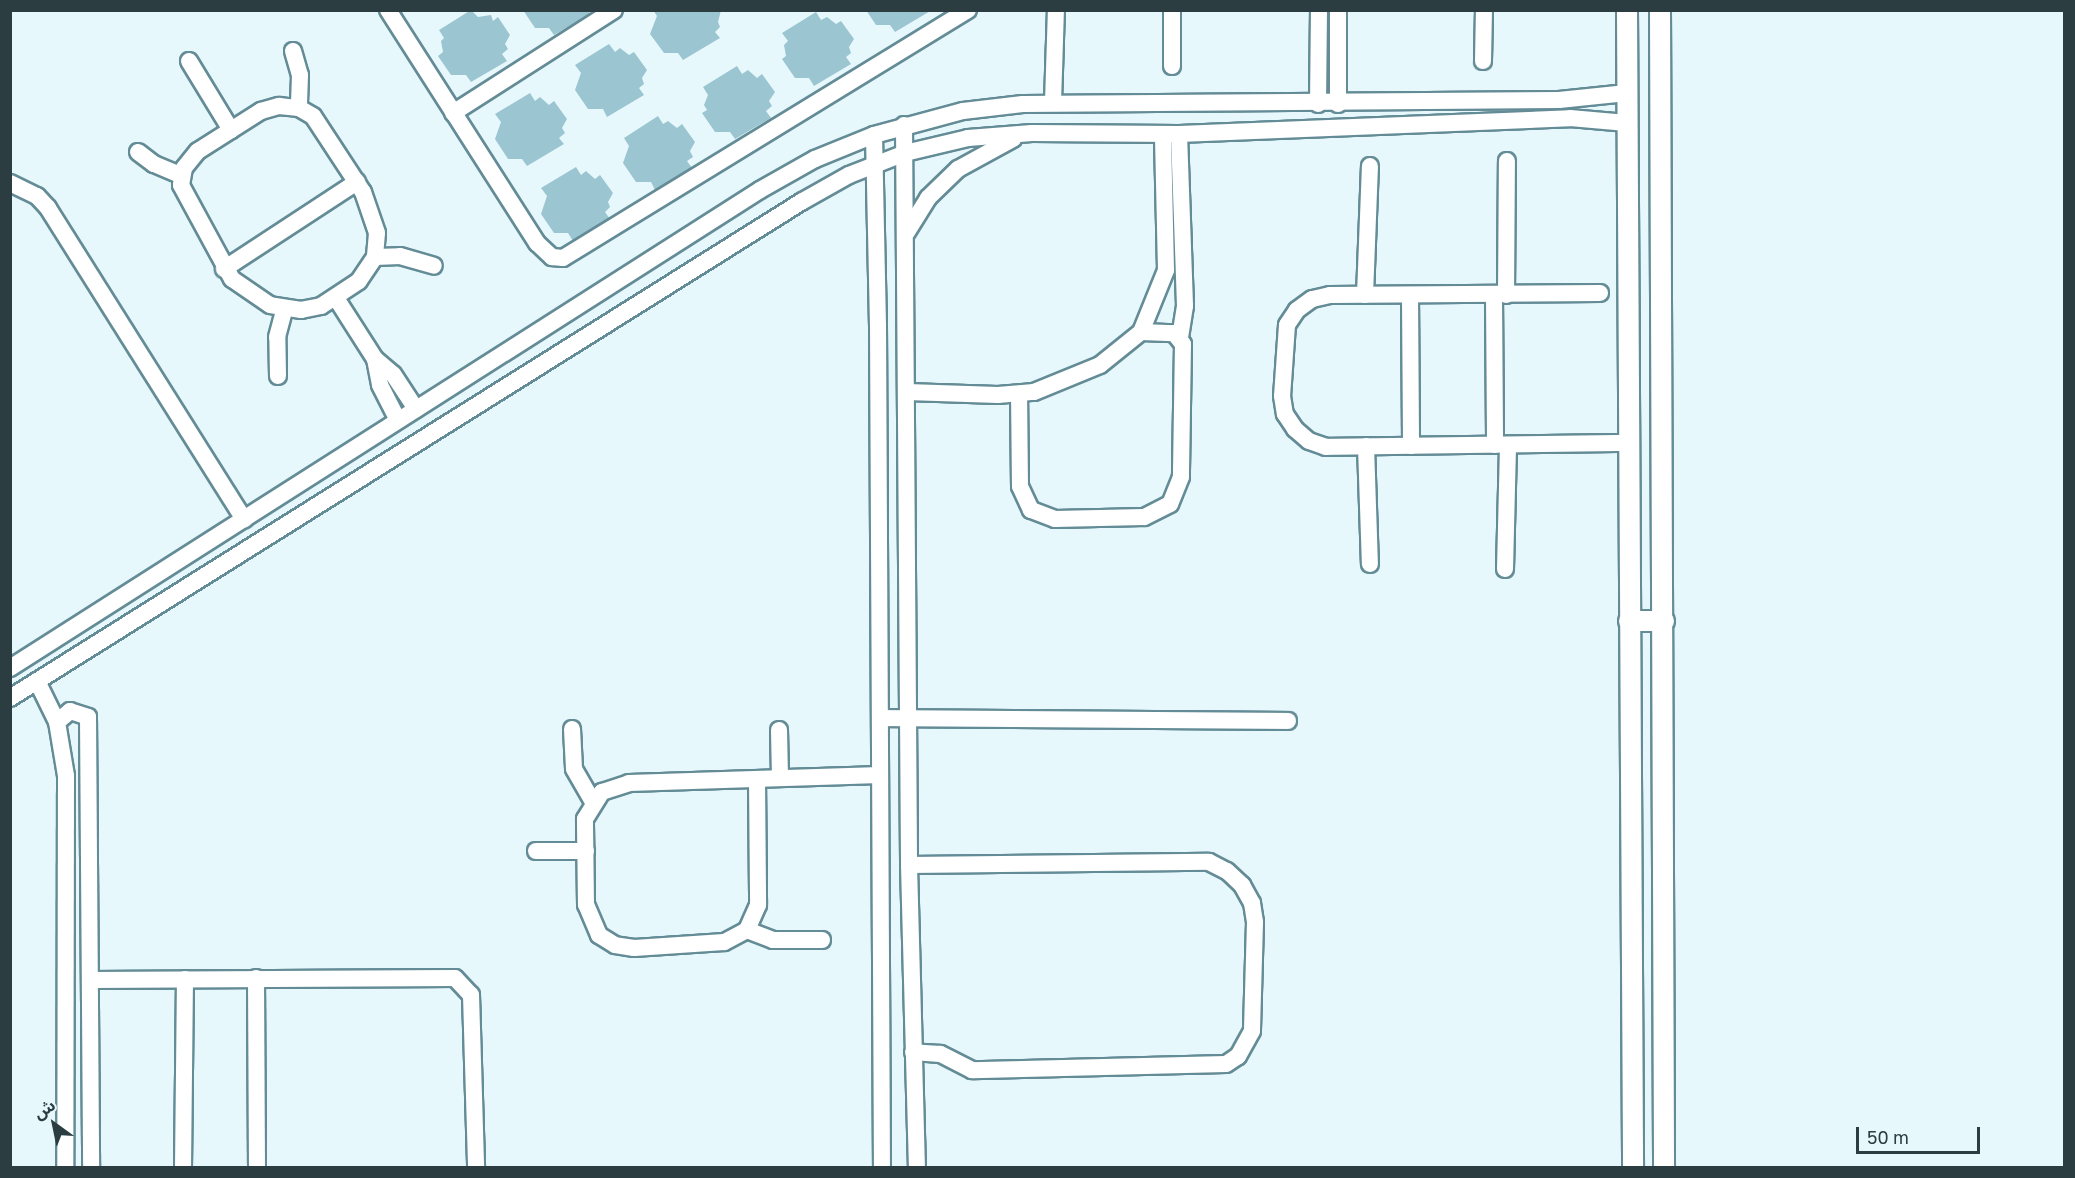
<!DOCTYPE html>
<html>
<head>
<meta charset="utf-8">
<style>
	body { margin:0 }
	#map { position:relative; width:2075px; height:1178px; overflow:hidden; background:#e7f8fd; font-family:"Golos Text","Noto Sans Arabic",sans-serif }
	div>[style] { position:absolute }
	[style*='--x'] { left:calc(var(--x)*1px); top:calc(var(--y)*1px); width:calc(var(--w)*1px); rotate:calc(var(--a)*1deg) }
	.building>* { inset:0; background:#9bc5d0 }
	.roads { filter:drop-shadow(2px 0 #648c96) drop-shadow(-2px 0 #648c96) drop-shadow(0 2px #648c96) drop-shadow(0 -2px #648c96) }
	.minor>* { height:16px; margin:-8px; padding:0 8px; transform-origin:8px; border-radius:8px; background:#fff }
	.tertiary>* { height:20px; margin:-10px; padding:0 10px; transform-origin:10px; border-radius:10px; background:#fff }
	span { translate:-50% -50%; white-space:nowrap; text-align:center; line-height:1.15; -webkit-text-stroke:4.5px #e7f8fd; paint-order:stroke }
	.frame { position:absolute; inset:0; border:12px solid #2c3d41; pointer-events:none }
	.north { position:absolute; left:24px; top:1094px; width:60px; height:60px; -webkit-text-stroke:4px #e7f8fd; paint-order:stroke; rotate:327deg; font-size:16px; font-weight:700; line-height:24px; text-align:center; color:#2c3d41 }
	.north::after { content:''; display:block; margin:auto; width:21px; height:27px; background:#2c3d41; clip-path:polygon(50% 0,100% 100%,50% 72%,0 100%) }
	.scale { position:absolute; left:1856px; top:1127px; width:124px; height:27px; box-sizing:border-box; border:3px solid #2c3d41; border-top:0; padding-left:8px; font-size:18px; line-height:21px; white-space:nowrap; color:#2c3d41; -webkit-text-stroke:4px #e7f8fd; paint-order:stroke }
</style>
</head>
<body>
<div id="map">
	<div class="building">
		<i style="clip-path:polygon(471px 10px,478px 17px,491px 15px,493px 21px,498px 17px,510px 35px,505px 44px,508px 49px,502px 54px,507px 61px,471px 82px,466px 75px,451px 75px,438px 56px,443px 52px,441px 41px,444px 38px,439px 30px)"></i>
		<i style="clip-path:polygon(523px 10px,588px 10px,590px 14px,554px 35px,549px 28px,535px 28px)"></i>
		<i style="clip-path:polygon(653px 10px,721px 10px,718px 22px,720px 27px,715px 32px,720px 38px,683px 60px,678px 53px,664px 53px,650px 34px,657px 16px)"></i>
		<i style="clip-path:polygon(866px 10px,932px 10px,895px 32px,890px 25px,876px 25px)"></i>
		<i style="clip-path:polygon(816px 12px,821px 20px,827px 17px,836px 24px,841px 21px,854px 39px,849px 47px,851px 53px,846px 57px,851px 64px,814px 86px,809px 78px,795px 78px,782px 59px,786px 56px,784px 45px,788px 41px,782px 33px)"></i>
		<i style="clip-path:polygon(609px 44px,615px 52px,620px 48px,629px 55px,634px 52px,647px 70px,642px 78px,644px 84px,639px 88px,644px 95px,607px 117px,603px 109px,588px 109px,575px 90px,581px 73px,575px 65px)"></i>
		<i style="clip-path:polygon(737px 66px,742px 74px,748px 70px,757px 78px,762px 74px,775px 92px,769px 101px,772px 106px,766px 111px,771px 118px,735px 139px,730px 132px,715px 132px,702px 113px,707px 110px,704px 105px,708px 95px,703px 87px)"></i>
		<i style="clip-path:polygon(530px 93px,535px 101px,540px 97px,549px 105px,554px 101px,567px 119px,562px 128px,565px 133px,559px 138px,564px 144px,527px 166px,522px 159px,508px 159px,495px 139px,501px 122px,495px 114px)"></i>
		<i style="clip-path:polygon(658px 116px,663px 124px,668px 121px,677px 128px,682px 124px,695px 142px,690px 151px,693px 157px,687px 161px,692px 168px,655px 190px,651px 182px,636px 182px,623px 163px,629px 146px,624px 138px)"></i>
		<i style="clip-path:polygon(576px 167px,581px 175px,586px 171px,595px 179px,600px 175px,613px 193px,608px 202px,610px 207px,605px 212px,610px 219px,573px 241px,568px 233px,554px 233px,541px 214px,547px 196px,541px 188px)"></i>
	</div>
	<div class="roads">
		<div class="minor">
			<i style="--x:388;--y:10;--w:277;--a:57.4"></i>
			<i style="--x:537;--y:243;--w:21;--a:43"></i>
			<i style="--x:552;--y:257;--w:11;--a:5"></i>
			<i style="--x:563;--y:258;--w:475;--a:-31.5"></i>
			<i style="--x:293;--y:51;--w:25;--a:74"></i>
			<i style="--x:300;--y:75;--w:33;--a:92"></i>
			<i style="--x:189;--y:61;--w:81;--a:58.7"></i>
			<i style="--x:1483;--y:61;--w:51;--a:-88.9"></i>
			<i style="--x:1172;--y:66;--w:56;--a:-90"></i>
			<i style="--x:1053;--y:103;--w:93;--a:-88.2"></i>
			<i style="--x:1318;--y:104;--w:94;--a:-89.4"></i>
			<i style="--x:1338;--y:104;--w:94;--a:-90"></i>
			<i style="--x:279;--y:106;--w:20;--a:6"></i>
			<i style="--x:299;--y:108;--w:16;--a:30"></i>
			<i style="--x:313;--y:116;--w:91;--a:56.7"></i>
			<i style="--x:363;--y:192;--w:43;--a:71.1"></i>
			<i style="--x:377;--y:233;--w:24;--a:95"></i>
			<i style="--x:375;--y:257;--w:29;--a:124"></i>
			<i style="--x:359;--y:281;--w:45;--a:146.7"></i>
			<i style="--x:321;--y:306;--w:20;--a:169"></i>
			<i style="--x:301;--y:310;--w:31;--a:-171"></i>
			<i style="--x:270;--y:305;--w:46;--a:-145.6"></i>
			<i style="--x:232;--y:279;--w:107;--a:-118.5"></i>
			<i style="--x:181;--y:185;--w:17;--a:-80"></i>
			<i style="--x:184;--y:168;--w:22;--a:-51"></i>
			<i style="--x:198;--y:151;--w:75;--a:-32.4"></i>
			<i style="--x:261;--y:111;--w:19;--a:-16"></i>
			<i style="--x:453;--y:113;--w:191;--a:-32.6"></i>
			<i style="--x:904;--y:125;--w:740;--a:89.61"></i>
			<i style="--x:909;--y:865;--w:303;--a:88.5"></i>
			<i style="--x:1179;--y:134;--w:172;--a:88"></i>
			<i style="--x:1185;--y:306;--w:31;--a:99"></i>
			<i style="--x:874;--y:135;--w:190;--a:88.8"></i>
			<i style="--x:878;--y:325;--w:843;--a:89.73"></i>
			<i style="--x:138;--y:152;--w:20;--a:37"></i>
			<i style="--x:154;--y:164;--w:30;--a:23"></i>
			<i style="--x:10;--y:183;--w:30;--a:26"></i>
			<i style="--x:37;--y:196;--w:16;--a:47"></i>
			<i style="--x:48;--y:208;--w:368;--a:57.8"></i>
			<i style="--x:907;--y:232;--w:40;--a:-58"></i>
			<i style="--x:928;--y:198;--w:42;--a:-44"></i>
			<i style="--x:958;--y:169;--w:63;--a:-28.6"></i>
			<i style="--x:375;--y:257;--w:25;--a:-2"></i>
			<i style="--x:400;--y:256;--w:35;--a:16"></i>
			<i style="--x:224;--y:269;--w:159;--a:-33.2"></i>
			<i style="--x:1600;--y:293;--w:270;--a:179.6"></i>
			<i style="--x:1330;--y:295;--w:18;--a:167"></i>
			<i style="--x:1312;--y:299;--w:19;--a:144"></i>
			<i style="--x:1297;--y:310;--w:18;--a:124"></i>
			<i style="--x:1287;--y:325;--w:71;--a:94"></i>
			<i style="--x:1282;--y:396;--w:18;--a:81"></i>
			<i style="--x:1285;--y:414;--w:18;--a:56"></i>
			<i style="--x:1295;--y:429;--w:18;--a:41"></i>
			<i style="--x:1309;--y:441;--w:18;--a:19"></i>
			<i style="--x:1326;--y:447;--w:302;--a:-0.8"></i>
			<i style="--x:1365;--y:295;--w:129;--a:-87.8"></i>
			<i style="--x:1410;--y:295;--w:151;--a:89.6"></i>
			<i style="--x:1494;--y:295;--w:150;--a:89.6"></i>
			<i style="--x:1506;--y:295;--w:134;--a:-89.6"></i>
			<i style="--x:336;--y:298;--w:72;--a:57.4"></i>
			<i style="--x:375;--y:359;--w:23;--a:40"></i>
			<i style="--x:393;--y:374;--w:42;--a:56.7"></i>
			<i style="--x:1141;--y:332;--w:67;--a:-68"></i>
			<i style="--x:1166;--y:270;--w:136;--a:-91.3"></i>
			<i style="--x:375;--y:359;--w:26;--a:79"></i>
			<i style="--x:380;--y:385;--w:39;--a:63"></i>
			<i style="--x:278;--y:376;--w:39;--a:-91"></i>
			<i style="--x:277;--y:337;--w:28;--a:-75"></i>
			<i style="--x:907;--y:392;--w:91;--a:1.9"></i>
			<i style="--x:998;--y:395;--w:36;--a:-5"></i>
			<i style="--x:1034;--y:392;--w:71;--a:-22.2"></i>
			<i style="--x:1100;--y:365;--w:53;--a:-38.8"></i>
			<i style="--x:1141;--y:332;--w:33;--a:2"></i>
			<i style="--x:1174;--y:333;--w:14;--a:51"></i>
			<i style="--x:1183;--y:344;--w:133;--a:90.9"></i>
			<i style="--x:1181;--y:477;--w:29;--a:112"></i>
			<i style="--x:1170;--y:504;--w:29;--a:153"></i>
			<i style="--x:1144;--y:517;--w:89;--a:178.7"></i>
			<i style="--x:1055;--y:519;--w:26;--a:-159"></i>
			<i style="--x:1031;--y:510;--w:26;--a:-115"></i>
			<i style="--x:1020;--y:486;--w:91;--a:-90.6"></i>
			<i style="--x:1366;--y:446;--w:118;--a:88.1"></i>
			<i style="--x:1505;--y:569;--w:124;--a:-88.6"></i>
			<i style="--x:10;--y:668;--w:889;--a:-32.51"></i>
			<i style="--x:760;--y:190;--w:63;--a:-29.4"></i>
			<i style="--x:815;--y:159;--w:64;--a:-22.1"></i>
			<i style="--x:874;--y:135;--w:92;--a:-15.1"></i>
			<i style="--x:963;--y:111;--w:60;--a:-6.7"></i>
			<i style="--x:1023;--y:104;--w:536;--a:-0.43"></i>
			<i style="--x:1559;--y:100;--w:68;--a:-5.9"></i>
			<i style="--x:37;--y:681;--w:46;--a:64"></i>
			<i style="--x:57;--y:722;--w:55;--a:80.5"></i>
			<i style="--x:66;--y:776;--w:392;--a:90.1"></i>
			<i style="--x:10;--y:698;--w:934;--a:-32.09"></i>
			<i style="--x:801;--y:202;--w:55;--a:-29.4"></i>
			<i style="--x:849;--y:175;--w:60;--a:-21.4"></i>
			<i style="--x:905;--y:153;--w:65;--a:-13.4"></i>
			<i style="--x:968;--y:138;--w:64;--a:-4.5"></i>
			<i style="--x:1032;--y:133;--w:147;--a:0.4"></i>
			<i style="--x:1179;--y:134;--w:391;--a:-2.3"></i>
			<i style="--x:1570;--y:118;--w:57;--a:5"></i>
			<i style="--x:880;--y:718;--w:408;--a:0.4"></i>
			<i style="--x:57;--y:722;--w:17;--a:-40"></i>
			<i style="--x:70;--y:711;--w:19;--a:18"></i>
			<i style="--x:88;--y:717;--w:451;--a:89.6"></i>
			<i style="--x:572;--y:729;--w:40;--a:87.1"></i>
			<i style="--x:574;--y:769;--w:38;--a:60"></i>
			<i style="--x:779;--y:730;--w:48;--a:88.8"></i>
			<i style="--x:757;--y:779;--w:126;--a:89.5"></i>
			<i style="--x:758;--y:905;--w:27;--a:114"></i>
			<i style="--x:747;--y:930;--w:26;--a:152"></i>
			<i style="--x:724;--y:942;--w:90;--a:176.2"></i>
			<i style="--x:634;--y:948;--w:19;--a:-171"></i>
			<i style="--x:615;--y:945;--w:19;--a:-148"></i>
			<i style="--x:599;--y:935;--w:33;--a:-113"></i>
			<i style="--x:586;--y:905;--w:86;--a:-90.7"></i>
			<i style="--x:585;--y:819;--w:32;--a:-58"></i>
			<i style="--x:602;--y:792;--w:28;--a:-18"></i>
			<i style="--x:629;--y:783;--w:251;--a:-1.8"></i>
			<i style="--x:536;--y:851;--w:50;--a:0"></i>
			<i style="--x:909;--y:865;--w:300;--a:-0.6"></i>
			<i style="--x:1209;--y:862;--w:20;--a:27"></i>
			<i style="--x:1227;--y:871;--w:21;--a:43"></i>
			<i style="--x:1242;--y:885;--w:21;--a:61"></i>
			<i style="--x:1252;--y:903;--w:19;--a:81"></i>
			<i style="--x:1255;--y:922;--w:109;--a:91.6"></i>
			<i style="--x:1252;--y:1031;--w:29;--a:119"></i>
			<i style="--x:1238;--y:1056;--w:14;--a:146"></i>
			<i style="--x:1226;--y:1064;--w:254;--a:178.6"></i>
			<i style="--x:972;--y:1070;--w:36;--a:-153"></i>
			<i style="--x:940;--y:1054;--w:27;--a:-176"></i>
			<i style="--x:747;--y:930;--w:28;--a:21"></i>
			<i style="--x:773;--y:940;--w:49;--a:0"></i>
			<i style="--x:256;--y:978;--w:190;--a:89.7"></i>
			<i style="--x:90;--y:980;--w:365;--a:-0.3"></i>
			<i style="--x:455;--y:978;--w:23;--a:47"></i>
			<i style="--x:471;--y:995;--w:173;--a:88.3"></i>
			<i style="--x:183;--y:1168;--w:189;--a:-89.4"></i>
		</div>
		<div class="tertiary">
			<i style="--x:1627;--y:10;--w:1158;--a:89.7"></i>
			<i style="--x:1660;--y:10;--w:1158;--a:89.8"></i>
			<i style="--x:1629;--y:621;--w:35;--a:0"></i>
		</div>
	</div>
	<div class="frame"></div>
	<div class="north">ش</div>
	<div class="scale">50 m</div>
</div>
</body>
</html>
